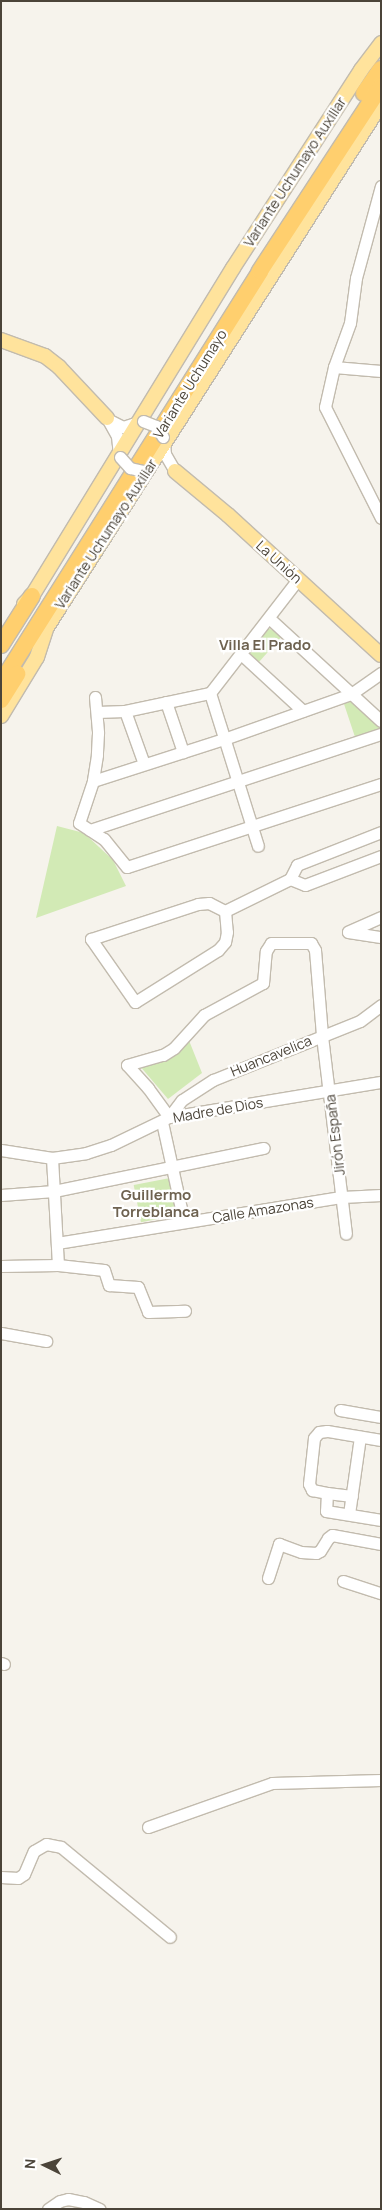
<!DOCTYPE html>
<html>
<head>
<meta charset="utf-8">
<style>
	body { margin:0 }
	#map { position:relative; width:382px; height:2210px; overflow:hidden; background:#f6f3ec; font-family:Manrope,sans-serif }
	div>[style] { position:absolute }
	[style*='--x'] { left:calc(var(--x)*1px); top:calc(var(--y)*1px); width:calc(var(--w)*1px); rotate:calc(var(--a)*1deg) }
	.green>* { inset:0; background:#d2eab5; transform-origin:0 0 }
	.roads { filter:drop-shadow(1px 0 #c2bbae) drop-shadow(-1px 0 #c2bbae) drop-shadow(0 1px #c2bbae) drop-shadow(0 -1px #c2bbae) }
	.minor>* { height:11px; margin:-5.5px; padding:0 5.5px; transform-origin:5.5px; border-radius:5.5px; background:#fff }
	.major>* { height:14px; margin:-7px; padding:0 7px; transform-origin:7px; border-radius:7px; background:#ffe39c }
	.highway>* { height:16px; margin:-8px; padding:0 8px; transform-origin:8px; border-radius:8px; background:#ffcf6e }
	.bridges { filter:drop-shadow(1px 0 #c2bbae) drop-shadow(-1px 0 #c2bbae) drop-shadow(0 1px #c2bbae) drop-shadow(0 -1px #c2bbae) }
	.minor-bridge>* { height:11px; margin:-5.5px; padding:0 5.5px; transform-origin:5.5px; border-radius:5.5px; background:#fff }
	span { translate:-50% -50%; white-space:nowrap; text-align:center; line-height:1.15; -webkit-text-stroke:4.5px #fff; paint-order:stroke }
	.street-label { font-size:14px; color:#4b4439 }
	.neighbourhood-label { font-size:15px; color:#6e6250; font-weight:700 }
	.frame { position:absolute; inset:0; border:2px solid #4b4439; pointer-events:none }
	.north { position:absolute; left:20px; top:2140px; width:50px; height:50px; -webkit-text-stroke:4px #fff; paint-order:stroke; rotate:274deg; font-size:14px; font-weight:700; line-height:20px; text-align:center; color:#4b4439 }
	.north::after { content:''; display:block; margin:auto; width:18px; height:22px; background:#4b4439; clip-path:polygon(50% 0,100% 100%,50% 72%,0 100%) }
</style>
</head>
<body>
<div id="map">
	<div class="green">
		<i style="clip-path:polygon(268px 628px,283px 635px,259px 662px,248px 652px)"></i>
		<i style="clip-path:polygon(354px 699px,381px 724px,381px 728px,355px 737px,344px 704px)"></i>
		<i style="clip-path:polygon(57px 826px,84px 833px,113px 860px,126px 886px,36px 918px)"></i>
		<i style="clip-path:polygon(188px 1038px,202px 1073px,168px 1099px,139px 1065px)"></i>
		<i style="left:170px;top:1178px;width:38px;height:37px;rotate:79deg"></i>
	</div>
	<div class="roads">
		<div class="minor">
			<i style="--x:381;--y:186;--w:95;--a:105.2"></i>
			<i style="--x:356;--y:278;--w:45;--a:97.6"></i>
			<i style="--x:350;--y:323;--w:47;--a:110"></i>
			<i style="--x:334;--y:367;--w:41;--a:102.7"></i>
			<i style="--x:325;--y:407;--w:124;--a:63.2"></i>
			<i style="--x:334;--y:367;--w:47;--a:4.9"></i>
			<i style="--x:107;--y:418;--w:21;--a:61"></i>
			<i style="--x:117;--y:436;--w:20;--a:84"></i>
			<i style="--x:109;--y:420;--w:16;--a:27"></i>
			<i style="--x:123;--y:427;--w:20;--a:-18"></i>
			<i style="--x:164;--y:441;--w:13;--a:86"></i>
			<i style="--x:165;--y:454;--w:20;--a:60"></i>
			<i style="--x:269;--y:618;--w:152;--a:42.6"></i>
			<i style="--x:241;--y:654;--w:84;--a:42.6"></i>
			<i style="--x:210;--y:693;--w:160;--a:72.6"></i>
			<i style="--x:95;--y:697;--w:36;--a:85"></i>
			<i style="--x:98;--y:733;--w:22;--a:93"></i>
			<i style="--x:97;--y:755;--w:26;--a:99"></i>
			<i style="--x:93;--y:781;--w:44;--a:108.4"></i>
			<i style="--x:79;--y:823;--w:30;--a:33"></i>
			<i style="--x:104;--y:839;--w:36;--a:51"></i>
			<i style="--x:127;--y:867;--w:267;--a:-18.1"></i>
			<i style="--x:166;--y:702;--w:53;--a:71.2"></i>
			<i style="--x:125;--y:711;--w:56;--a:70.3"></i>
			<i style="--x:97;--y:712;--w:28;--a:-2"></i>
			<i style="--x:125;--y:711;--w:87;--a:-12"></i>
			<i style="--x:210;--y:693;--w:144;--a:-52.3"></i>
			<i style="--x:93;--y:781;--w:138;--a:-17.8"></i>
			<i style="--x:224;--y:739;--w:135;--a:-19.5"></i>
			<i style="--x:351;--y:694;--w:37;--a:-35"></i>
			<i style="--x:90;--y:830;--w:306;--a:-18.3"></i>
			<i style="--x:290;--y:879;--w:16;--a:22"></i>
			<i style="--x:305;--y:885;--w:81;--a:-20.9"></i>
			<i style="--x:209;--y:903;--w:18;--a:27"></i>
			<i style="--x:225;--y:911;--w:21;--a:85"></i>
			<i style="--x:227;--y:932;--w:10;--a:101"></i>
			<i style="--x:225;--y:942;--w:11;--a:131"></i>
			<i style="--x:218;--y:950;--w:98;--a:147.9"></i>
			<i style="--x:135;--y:1002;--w:77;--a:-124.9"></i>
			<i style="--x:91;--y:939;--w:113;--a:-18.1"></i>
			<i style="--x:198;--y:904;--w:11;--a:-5"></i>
			<i style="--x:225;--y:911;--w:72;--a:-26.2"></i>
			<i style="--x:290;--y:879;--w:16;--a:-63"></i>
			<i style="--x:297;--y:865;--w:90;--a:-21.4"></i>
			<i style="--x:381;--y:917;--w:36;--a:156"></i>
			<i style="--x:348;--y:932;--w:33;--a:9"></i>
			<i style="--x:169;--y:1117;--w:36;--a:-126"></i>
			<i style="--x:148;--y:1088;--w:31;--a:-132"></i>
			<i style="--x:127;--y:1065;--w:37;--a:-16"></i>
			<i style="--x:163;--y:1055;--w:13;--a:-32"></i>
			<i style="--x:174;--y:1048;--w:45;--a:-47.7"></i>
			<i style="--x:204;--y:1015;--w:67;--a:-28.5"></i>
			<i style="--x:263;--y:983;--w:32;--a:-85"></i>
			<i style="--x:266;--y:951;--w:9;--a:-58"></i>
			<i style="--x:271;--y:943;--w:40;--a:0"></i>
			<i style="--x:311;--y:943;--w:8;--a:60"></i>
			<i style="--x:315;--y:950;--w:86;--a:85.3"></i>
			<i style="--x:322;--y:1036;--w:199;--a:83.1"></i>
			<i style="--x:169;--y:1117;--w:21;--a:-53"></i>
			<i style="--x:182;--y:1100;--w:37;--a:-33"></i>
			<i style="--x:213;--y:1080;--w:158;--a:-21.9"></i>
			<i style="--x:360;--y:1021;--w:26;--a:-37"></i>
			<i style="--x:162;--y:1122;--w:102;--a:77.6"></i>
			<i style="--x:1;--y:1150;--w:52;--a:8.9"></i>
			<i style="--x:52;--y:1158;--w:34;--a:-8"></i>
			<i style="--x:86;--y:1153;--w:26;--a:-18"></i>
			<i style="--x:111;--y:1145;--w:64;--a:-25.8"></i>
			<i style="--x:169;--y:1117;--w:215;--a:-9.4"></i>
			<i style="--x:52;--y:1158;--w:107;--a:86.8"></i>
			<i style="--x:1;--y:1195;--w:53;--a:-4.3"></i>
			<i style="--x:54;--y:1191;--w:214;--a:-11.6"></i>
			<i style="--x:57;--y:1243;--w:289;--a:-9.2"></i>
			<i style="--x:342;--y:1197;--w:39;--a:-3"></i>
			<i style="--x:1;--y:1266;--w:57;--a:-1"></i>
			<i style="--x:58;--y:1265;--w:46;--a:6.2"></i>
			<i style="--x:104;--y:1270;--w:16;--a:72"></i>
			<i style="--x:109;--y:1285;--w:29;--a:4"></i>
			<i style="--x:138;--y:1287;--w:27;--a:68"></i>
			<i style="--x:148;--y:1312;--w:37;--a:-2"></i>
			<i style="--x:1;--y:1333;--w:46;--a:10.1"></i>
			<i style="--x:340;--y:1410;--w:42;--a:9.7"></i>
			<i style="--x:381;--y:1440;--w:55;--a:-170.5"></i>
			<i style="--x:327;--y:1431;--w:8;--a:173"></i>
			<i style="--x:319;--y:1432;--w:8;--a:130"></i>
			<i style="--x:314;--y:1438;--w:46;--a:96.2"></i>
			<i style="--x:309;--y:1484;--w:7;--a:63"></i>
			<i style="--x:312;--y:1490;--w:15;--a:11"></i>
			<i style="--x:327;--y:1493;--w:18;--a:93"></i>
			<i style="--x:326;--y:1511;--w:56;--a:9.3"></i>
			<i style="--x:327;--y:1493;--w:25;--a:7"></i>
			<i style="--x:349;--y:1514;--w:78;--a:-81.9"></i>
			<i style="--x:268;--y:1578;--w:36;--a:-72"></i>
			<i style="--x:279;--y:1544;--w:23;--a:20"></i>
			<i style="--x:301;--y:1552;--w:15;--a:4"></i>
			<i style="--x:316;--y:1553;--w:4;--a:-27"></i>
			<i style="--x:320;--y:1551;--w:15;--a:-58"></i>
			<i style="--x:328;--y:1538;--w:5;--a:-37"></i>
			<i style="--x:332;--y:1535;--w:50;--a:10.4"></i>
			<i style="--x:343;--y:1581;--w:40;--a:18"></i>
			<i style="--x:1;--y:1663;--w:3;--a:18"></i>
			<i style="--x:148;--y:1827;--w:132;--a:-19.5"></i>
			<i style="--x:272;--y:1783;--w:109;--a:-1.6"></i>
			<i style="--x:1;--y:1877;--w:17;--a:3"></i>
			<i style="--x:18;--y:1878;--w:7;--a:-34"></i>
			<i style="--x:24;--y:1874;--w:25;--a:-67"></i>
			<i style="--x:34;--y:1851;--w:14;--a:-30"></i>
			<i style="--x:46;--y:1844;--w:15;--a:11"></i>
			<i style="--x:61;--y:1847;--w:141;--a:39.5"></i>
			<i style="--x:48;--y:2209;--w:14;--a:-34"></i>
			<i style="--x:60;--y:2201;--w:8;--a:-14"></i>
			<i style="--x:68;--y:2199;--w:16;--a:11"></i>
			<i style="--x:84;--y:2202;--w:17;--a:24"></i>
		</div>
		<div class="major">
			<i style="--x:1;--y:340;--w:47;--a:20"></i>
			<i style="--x:45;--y:356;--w:18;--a:38"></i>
			<i style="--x:59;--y:367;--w:70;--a:46.7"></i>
			<i style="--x:175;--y:471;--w:69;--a:39.7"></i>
			<i style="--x:228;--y:515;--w:207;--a:42.5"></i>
			<i style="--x:24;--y:604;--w:11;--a:-45"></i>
			<i style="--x:32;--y:596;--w:385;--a:-58.5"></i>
			<i style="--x:233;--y:268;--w:236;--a:-57.1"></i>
			<i style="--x:361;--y:70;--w:34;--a:-53"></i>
			<i style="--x:1;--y:716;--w:69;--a:-58.6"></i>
			<i style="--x:37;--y:657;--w:32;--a:-72"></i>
			<i style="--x:47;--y:627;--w:621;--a:-57.44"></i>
		</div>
		<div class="highway">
			<i style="--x:364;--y:93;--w:29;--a:-55"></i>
			<i style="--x:1;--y:645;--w:58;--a:-57.7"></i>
			<i style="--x:1;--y:683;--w:487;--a:-57.8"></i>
			<i style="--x:260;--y:271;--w:221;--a:-56.8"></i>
			<i style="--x:1;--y:700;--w:31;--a:-58"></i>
		</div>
	</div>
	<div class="bridges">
		<div class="minor-bridge">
			<i style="--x:143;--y:421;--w:14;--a:21"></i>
			<i style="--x:156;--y:426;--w:13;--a:58"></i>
			<i style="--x:120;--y:457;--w:15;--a:48"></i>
			<i style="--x:130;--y:468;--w:13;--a:13"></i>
		</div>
	</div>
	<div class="street-label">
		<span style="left:295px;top:172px;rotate:-57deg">Variante Uchumayo Auxiliar</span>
		<span style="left:190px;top:384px;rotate:-58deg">Variante Uchumayo</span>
		<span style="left:106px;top:534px;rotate:-57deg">Variante Uchumayo Auxiliar</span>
		<span style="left:279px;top:562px;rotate:42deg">La Unión</span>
		<span style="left:271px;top:1056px;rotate:-22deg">Huancavelica</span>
		<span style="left:218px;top:1110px;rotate:-10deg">Madre de Dios</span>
		<span style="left:335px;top:1135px;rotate:-97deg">Jirón España</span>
		<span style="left:263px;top:1210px;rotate:-9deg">Calle Amazonas</span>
	</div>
	<div class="neighbourhood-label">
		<span style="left:265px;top:645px">Villa El Prado</span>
		<span style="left:156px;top:1203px">Guillermo<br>Torreblanca</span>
	</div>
	<div class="frame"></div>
	<div class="north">N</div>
</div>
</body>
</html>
